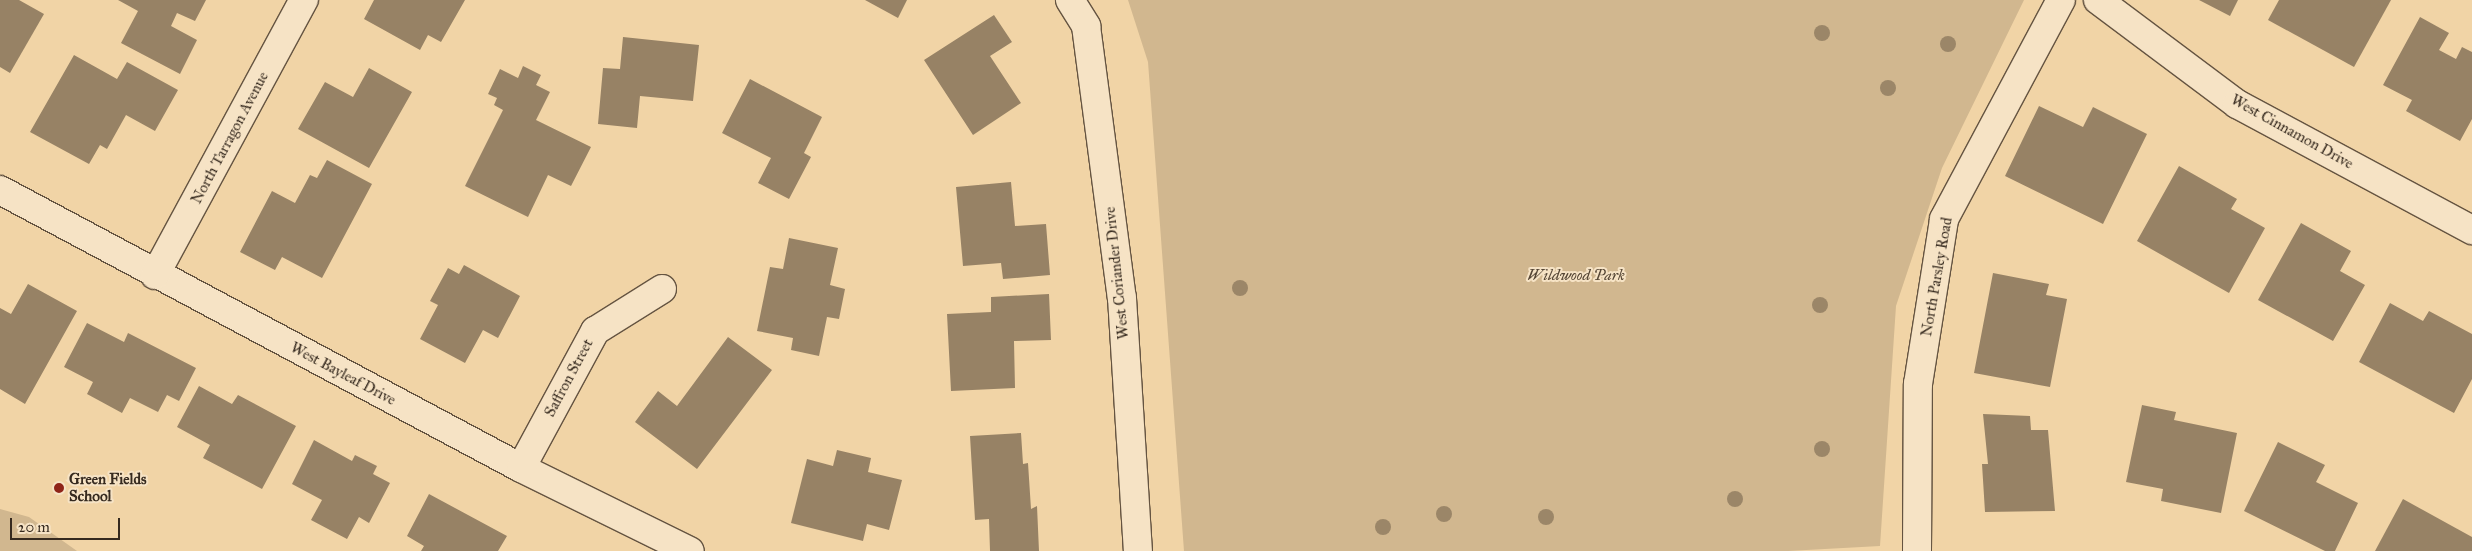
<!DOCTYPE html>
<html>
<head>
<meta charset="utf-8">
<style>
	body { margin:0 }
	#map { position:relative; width:2472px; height:551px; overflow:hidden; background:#f1d4a6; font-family:"IM FELL Great Primer",serif }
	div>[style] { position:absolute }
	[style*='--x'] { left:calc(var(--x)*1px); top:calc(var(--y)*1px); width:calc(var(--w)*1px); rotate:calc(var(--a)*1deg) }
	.green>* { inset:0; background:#d1b78f }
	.building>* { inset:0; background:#978265 }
	.roads { filter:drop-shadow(1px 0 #655441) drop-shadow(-1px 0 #655441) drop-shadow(0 1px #655441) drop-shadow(0 -1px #655441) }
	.street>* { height:28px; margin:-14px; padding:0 14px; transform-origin:14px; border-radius:14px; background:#f6e3c5 }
	.trees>* { width:16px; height:16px; margin:-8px; border-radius:50%; background:#9b8668 }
	.dots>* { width:14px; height:14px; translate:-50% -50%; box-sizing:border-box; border:2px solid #f6e3c5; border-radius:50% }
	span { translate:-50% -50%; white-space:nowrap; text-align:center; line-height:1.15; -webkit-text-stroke:4px #f6e3c5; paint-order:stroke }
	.street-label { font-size:15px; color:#362a1f }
	.park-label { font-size:15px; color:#554635; font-style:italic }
	.poi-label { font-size:15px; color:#362a1f; font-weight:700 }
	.left { translate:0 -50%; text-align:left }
	.scale { position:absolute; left:10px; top:518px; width:110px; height:22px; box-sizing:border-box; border:2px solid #362a1f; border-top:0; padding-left:6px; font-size:15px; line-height:18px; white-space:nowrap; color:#362a1f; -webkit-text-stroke:4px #f6e3c5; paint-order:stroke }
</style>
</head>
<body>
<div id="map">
	<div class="green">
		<i style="clip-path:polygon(1128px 0,2024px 0,1942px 168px,1896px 306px,1880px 546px,1788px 551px,1184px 551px,1148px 62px)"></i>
		<i style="clip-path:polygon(0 509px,29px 517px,77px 551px,0 551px)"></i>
	</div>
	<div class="building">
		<i style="clip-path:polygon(0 0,19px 0,44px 14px,10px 73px,0 67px)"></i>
		<i style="clip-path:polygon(118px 0,206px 0,195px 21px,177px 13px,171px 26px,197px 40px,180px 74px,121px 43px,138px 11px)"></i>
		<i style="clip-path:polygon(374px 0,465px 0,441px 42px,428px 35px,420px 50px,364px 19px)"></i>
		<i style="clip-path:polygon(865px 0,907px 0,898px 18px)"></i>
		<i style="clip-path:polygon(2199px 0,2238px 0,2230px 16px)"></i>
		<i style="clip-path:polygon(2279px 0,2391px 0,2354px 67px,2268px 20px)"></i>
		<i style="clip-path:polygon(994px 15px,1012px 42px,990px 56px,1021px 103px,973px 135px,924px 60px)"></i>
		<i style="clip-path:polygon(2420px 17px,2449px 33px,2439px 50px,2456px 59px,2462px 47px,2472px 52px,2472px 119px,2460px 141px,2406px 111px,2412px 100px,2383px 85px)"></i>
		<i style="clip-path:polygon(623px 37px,699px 45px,693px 101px,640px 96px,637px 128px,598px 124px,603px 68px,620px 69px)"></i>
		<i style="clip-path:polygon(74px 55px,117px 79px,127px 62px,178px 90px,155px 131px,126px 115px,107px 149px,100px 145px,89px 164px,30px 132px)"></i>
		<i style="clip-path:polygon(523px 66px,541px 75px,536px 85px,550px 92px,536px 120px,591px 147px,571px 186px,548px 175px,528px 217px,465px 186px,503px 110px,494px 105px,497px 98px,488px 94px,500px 69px,518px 78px)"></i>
		<i style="clip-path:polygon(369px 68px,412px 92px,369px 168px,298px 129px,325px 82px,353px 97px)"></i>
		<i style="clip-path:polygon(750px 79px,822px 117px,804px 153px,811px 157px,789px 199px,758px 183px,771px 158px,722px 133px)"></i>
		<i style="clip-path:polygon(2039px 106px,2083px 127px,2093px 107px,2147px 134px,2103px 224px,2005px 176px)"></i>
		<i style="clip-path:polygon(327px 160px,372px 184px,322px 278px,282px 257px,275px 270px,240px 252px,272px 191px,295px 203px,310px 175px,317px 178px)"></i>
		<i style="clip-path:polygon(2179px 166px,2237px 199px,2231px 209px,2265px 228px,2229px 293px,2137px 241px)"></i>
		<i style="clip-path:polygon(1011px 182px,1015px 226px,1046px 224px,1050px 275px,1003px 279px,1001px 263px,963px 266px,956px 187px)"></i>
		<i style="clip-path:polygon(2301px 223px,2351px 251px,2340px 271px,2365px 285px,2333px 341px,2258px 300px)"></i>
		<i style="clip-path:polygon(789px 238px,838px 248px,830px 285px,845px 289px,839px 319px,827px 317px,819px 356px,791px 350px,793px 338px,757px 331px,770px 267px,783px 269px)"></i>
		<i style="clip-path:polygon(464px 265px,520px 296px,498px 338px,483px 330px,465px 363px,420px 339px,438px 305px,430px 301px,448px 268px,459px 274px)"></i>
		<i style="clip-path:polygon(1993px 273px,2049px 284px,2046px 295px,2067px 299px,2050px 387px,1974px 373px)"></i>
		<i style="clip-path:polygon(28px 284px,77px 311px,25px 404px,0 389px,0 308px,11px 314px)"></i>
		<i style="clip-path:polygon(1049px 294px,1051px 340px,1014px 341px,1015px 388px,951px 391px,947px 314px,991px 312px,991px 297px)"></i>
		<i style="clip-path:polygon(2390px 303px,2423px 321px,2429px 311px,2472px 334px,2472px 379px,2454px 413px,2359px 362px)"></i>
		<i style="clip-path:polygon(87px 323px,124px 342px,128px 333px,196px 368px,179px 401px,167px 395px,158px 412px,130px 398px,122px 413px,87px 394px,93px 382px,64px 367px)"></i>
		<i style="clip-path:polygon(728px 337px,772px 370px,697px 469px,635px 422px,658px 391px,677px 406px)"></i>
		<i style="clip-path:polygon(199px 386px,232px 404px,238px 395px,296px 426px,262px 489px,203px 458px,210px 445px,177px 427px)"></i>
		<i style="clip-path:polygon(2142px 405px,2176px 412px,2174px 420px,2237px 433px,2221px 513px,2161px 501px,2163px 489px,2126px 482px)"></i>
		<i style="clip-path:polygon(1983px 414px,2030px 416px,2031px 430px,2048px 430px,2055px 511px,1985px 512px,1982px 464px,1988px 464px)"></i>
		<i style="clip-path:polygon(1021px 433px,1023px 464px,1028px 463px,1031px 509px,1037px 506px,1039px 551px,990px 551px,989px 519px,975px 520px,970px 436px)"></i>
		<i style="clip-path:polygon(314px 440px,352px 461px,355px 455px,377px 466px,373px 474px,390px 483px,369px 523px,359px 517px,347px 539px,311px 520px,322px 500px,292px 484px)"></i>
		<i style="clip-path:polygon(2278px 442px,2325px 465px,2316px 482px,2358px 503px,2335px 551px,2325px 551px,2244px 511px)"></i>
		<i style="clip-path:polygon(837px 450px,871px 458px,868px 472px,902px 480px,889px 530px,867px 524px,863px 541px,791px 523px,807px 459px,833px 466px)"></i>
		<i style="clip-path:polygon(429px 494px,507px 536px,498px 551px,421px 551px,424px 546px,407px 536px)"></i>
		<i style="clip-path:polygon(2403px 499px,2472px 537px,2472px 551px,2375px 551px)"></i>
	</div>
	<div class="roads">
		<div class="street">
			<i style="--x:1070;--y:0;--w:31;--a:58"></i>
			<i style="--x:1086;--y:26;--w:274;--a:82.5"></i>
			<i style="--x:1122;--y:298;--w:254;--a:86.4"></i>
			<i style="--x:2098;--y:0;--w:174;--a:36.8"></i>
			<i style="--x:2237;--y:104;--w:267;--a:28.2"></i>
			<i style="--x:0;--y:190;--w:591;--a:28.08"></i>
			<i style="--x:521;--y:468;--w:188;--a:26.2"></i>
			<i style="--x:155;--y:275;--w:313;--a:-61.6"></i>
			<i style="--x:521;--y:468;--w:156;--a:-61.6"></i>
			<i style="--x:595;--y:331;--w:79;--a:-32.1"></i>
			<i style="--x:1917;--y:551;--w:167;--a:-89.7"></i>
			<i style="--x:1918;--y:384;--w:167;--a:-81"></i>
			<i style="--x:1944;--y:219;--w:248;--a:-61.9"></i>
		</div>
	</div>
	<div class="trees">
		<i style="left:1822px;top:33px"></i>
		<i style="left:1948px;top:44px"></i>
		<i style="left:1888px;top:88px"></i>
		<i style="left:1240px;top:288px"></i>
		<i style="left:1820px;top:305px"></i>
		<i style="left:1822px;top:449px"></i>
		<i style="left:1735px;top:499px"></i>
		<i style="left:1444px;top:514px"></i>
		<i style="left:1546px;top:517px"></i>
		<i style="left:1383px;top:527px"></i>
	</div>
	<div class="dots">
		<i style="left:59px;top:488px;background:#8f2418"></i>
	</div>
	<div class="street-label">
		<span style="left:2292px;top:132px;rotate:29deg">West Cinnamon Drive</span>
		<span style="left:230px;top:138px;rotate:-62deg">North Tarragon Avenue</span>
		<span style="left:1117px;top:273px;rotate:-96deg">West Coriander Drive</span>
		<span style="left:1937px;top:277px;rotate:-80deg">North Parsley Road</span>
		<span style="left:343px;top:374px;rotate:28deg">West Bayleaf Drive</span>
		<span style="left:569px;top:378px;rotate:-62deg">Saffron Street</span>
	</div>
	<div class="park-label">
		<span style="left:1576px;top:276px">Wildwood Park</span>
	</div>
	<div class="poi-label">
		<span class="left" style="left:69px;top:488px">Green Fields<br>School</span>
	</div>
	<div class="scale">20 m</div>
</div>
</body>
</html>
